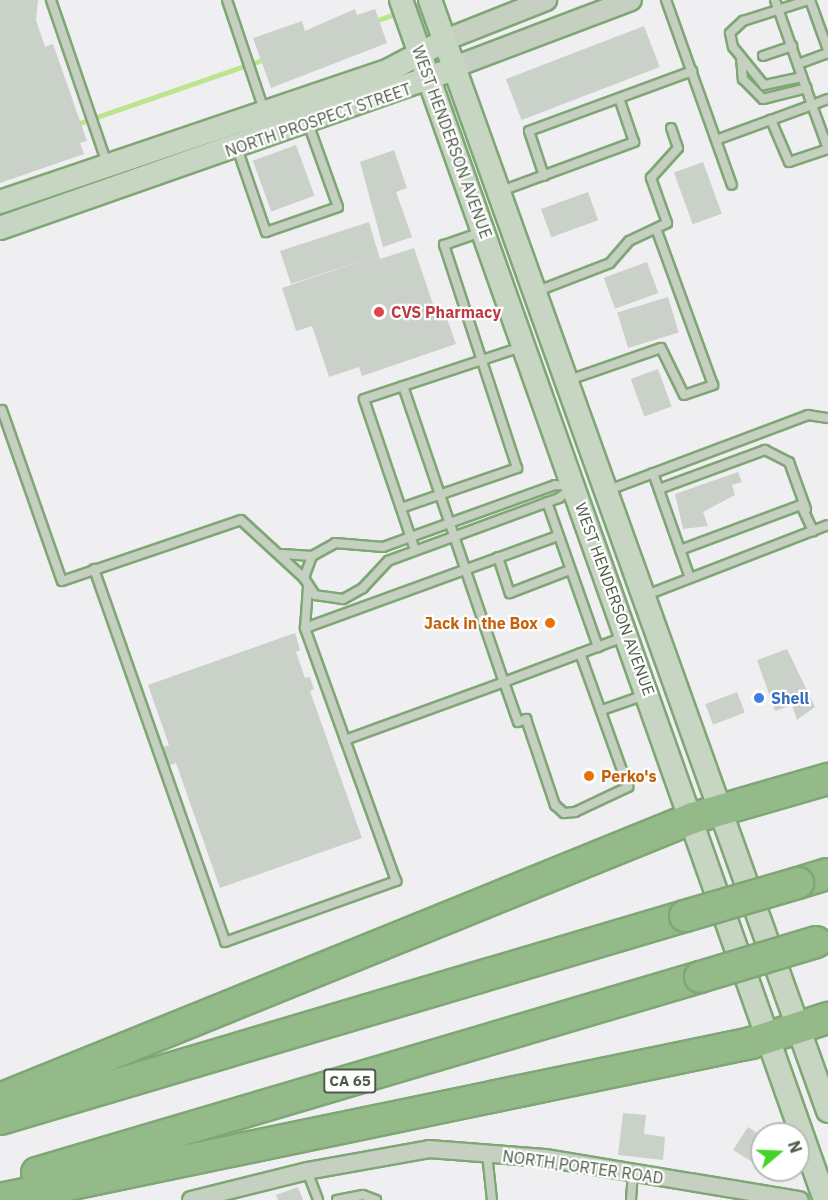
<!DOCTYPE html>
<html>
<head>
<meta charset="utf-8">
<style>
	body { margin:0 }
	#map { position:relative; width:828px; height:1200px; overflow:hidden; background:#efeff1; font-family:"IBM Plex Sans",sans-serif }
	div>[style] { position:absolute }
	[style*='--x'] { left:calc(var(--x)*1px); top:calc(var(--y)*1px); width:calc(var(--w)*1px); rotate:calc(var(--a)*1deg) }
	.stream>* { height:4.5px; margin:-2.25px; padding:0 2.25px; transform-origin:2.25px; border-radius:2.25px; background:#bce590 }
	.building>* { inset:0; background:#cad1c9; transform-origin:0 0 }
	.roads { filter:drop-shadow(2px 0 #7fa675) drop-shadow(-2px 0 #7fa675) drop-shadow(0 2px #7fa675) drop-shadow(0 -2px #7fa675) }
	.service>* { height:8px; margin:-4px; padding:0 4px; transform-origin:4px; border-radius:4px; background:#c5d0c0 }
	.minor>* { height:16px; margin:-8px; padding:0 8px; transform-origin:8px; border-radius:8px; background:#c5d0c0 }
	.tertiary>* { height:20px; margin:-10px; padding:0 10px; transform-origin:10px; border-radius:10px; background:#c5d0c0 }
	.secondary>* { height:22px; margin:-11px; padding:0 11px; transform-origin:11px; border-radius:11px; background:#c7d6c2 }
	.motorway>* { height:30px; margin:-15px; padding:0 15px; transform-origin:15px; border-radius:15px; background:#94ba8a }
	.bridges { filter:drop-shadow(2px 0 #7fa675) drop-shadow(-2px 0 #7fa675) drop-shadow(0 2px #7fa675) drop-shadow(0 -2px #7fa675) }
	.motorway-bridge>* { height:30px; margin:-15px; padding:0 15px; transform-origin:15px; border-radius:15px; background:#94ba8a }
	.dots>* { width:16px; height:16px; translate:-50% -50%; box-sizing:border-box; border:3px solid #fff; border-radius:50% }
	span { translate:-50% -50%; white-space:nowrap; text-align:center; line-height:1.15; -webkit-text-stroke:4.5px #fff; paint-order:stroke }
	.shield-label span { padding:2px 4px; background:#fff; border:2px solid; border-radius:4px; -webkit-text-stroke-width:0 }
	.shield-label { font-size:15px; color:#4d5b48; font-weight:700 }
	.street-label { font-size:16px; color:#4d5b48 }
	.health-label { font-size:16px; color:#be3a42; font-weight:700 }
	.left { translate:0 -50%; text-align:left }
	.food-label { font-size:16px; color:#c56008; font-weight:700 }
	.right { translate:-100% -50%; text-align:right }
	.shop-label { font-size:16px; color:#366cbe; font-weight:700 }
	.north { position:absolute; left:750px; top:1122px; width:60px; height:60px; box-sizing:border-box; background:#fff; border:2px solid #b8bdb6; border-radius:50%; rotate:71deg; font-size:16px; font-weight:700; line-height:24px; text-align:center; color:#4d5b48 }
	.north::after { content:''; display:block; margin:auto; width:21px; height:27px; background:#42d426; clip-path:polygon(50% 0,100% 100%,50% 72%,0 100%) }
</style>
</head>
<body>
<div id="map">
	<div class="stream">
		<i style="--x:375;--y:21;--w:21;--a:-19"></i>
		<i style="--x:77;--y:124;--w:199;--a:-19.1"></i>
	</div>
	<div class="building">
		<i style="clip-path:polygon(0 0,38px 0,36px 20px,45px 47px,53px 44px,87px 141px,80px 143px,84px 154px,0 183px)"></i>
		<i style="clip-path:polygon(355px 9px,357px 15px,375px 9px,387px 43px,271px 88px,253px 38px,302px 21px,305px 31px)"></i>
		<i style="left:644px;top:26px;width:44px;height:148px;rotate:69deg"></i>
		<i style="left:296px;top:145px;width:54px;height:46px;rotate:70deg"></i>
		<i style="clip-path:polygon(394px 150px,407px 188px,396px 192px,412px 237px,383px 247px,360px 162px)"></i>
		<i style="left:703px;top:162px;width:55px;height:31px;rotate:70deg"></i>
		<i style="left:588px;top:192px;width:30px;height:50px;rotate:70deg"></i>
		<i style="clip-path:polygon(369px 222px,380px 259px,414px 248px,436px 313px,444px 310px,456px 344px,362px 376px,359px 367px,329px 377px,312px 326px,296px 331px,282px 288px,376px 256px,291px 284px,280px 251px)"></i>
		<i style="left:647px;top:262px;width:33px;height:46px;rotate:70deg"></i>
		<i style="left:668px;top:297px;width:37px;height:53px;rotate:73deg"></i>
		<i style="left:658px;top:369px;width:40px;height:29px;rotate:70deg"></i>
		<i style="clip-path:polygon(738px 472px,742px 482px,732px 485px,735px 495px,703px 512px,708px 526px,683px 529px,675px 494px)"></i>
		<i style="clip-path:polygon(295px 633px,300px 650px,296px 652px,305px 678px,310px 677px,314px 689px,310px 691px,362px 838px,220px 888px,176px 763px,167px 766px,161px 748px,169px 745px,148px 685px)"></i>
		<i style="clip-path:polygon(787px 649px,815px 707px,797px 720px,792px 705px,775px 711px,757px 660px)"></i>
		<i style="left:737px;top:692px;width:22px;height:34px;rotate:69deg"></i>
		<i style="clip-path:polygon(623px 1113px,646px 1115px,644px 1134px,665px 1137px,663px 1160px,618px 1155px)"></i>
		<i style="clip-path:polygon(748px 1127px,762px 1136px,762px 1168px,733px 1150px)"></i>
		<i style="clip-path:polygon(298px 1187px,303px 1200px,278px 1200px,276px 1195px)"></i>
	</div>
	<div class="roads">
		<div class="service">
			<i style="--x:51;--y:0;--w:173;--a:71.1"></i>
			<i style="--x:227;--y:0;--w:116;--a:71.4"></i>
			<i style="--x:666;--y:0;--w:196;--a:70.4"></i>
			<i style="--x:775;--y:0;--w:111;--a:70.6"></i>
			<i style="--x:812;--y:105;--w:47;--a:70"></i>
			<i style="--x:828;--y:149;--w:41;--a:161.6"></i>
			<i style="--x:789;--y:162;--w:46;--a:-113.2"></i>
			<i style="--x:771;--y:120;--w:44;--a:-20.1"></i>
			<i style="--x:812;--y:105;--w:17;--a:-21"></i>
			<i style="--x:810;--y:0;--w:53;--a:70.2"></i>
			<i style="--x:763;--y:56;--w:31;--a:-19"></i>
			<i style="--x:741;--y:58;--w:21;--a:85"></i>
			<i style="--x:743;--y:79;--w:28;--a:45"></i>
			<i style="--x:763;--y:99;--w:45;--a:-14"></i>
			<i style="--x:798;--y:64;--w:32;--a:-20"></i>
			<i style="--x:802;--y:77;--w:39;--a:168"></i>
			<i style="--x:764;--y:85;--w:49;--a:-129.2"></i>
			<i style="--x:733;--y:47;--w:14;--a:-102"></i>
			<i style="--x:730;--y:33;--w:18;--a:-43"></i>
			<i style="--x:743;--y:21;--w:69;--a:-17.7"></i>
			<i style="--x:716;--y:140;--w:59;--a:-20"></i>
			<i style="--x:237;--y:148;--w:89;--a:71"></i>
			<i style="--x:266;--y:232;--w:76;--a:-19.1"></i>
			<i style="--x:338;--y:207;--w:89;--a:-109.7"></i>
			<i style="--x:544;--y:176;--w:47;--a:-108.4"></i>
			<i style="--x:529;--y:131;--w:174;--a:-20.2"></i>
			<i style="--x:501;--y:191;--w:142;--a:-20.2"></i>
			<i style="--x:634;--y:142;--w:46;--a:-108.8"></i>
			<i style="--x:535;--y:292;--w:80;--a:-21.1"></i>
			<i style="--x:610;--y:263;--w:29;--a:-49"></i>
			<i style="--x:629;--y:241;--w:42;--a:-25.3"></i>
			<i style="--x:667;--y:223;--w:48;--a:-109.6"></i>
			<i style="--x:651;--y:178;--w:40;--a:-48"></i>
			<i style="--x:678;--y:148;--w:21;--a:-109"></i>
			<i style="--x:569;--y:380;--w:97;--a:-19.2"></i>
			<i style="--x:661;--y:348;--w:52;--a:63.9"></i>
			<i style="--x:684;--y:395;--w:31;--a:-19"></i>
			<i style="--x:713;--y:385;--w:164;--a:-110"></i>
			<i style="--x:403;--y:386;--w:313;--a:71.2"></i>
			<i style="--x:504;--y:682;--w:128;--a:-20.6"></i>
			<i style="--x:2;--y:410;--w:181;--a:70.7"></i>
			<i style="--x:62;--y:581;--w:189;--a:-18.8"></i>
			<i style="--x:241;--y:520;--w:86;--a:42.6"></i>
			<i style="--x:653;--y:473;--w:111;--a:70.6"></i>
			<i style="--x:555;--y:485;--w:19;--a:3"></i>
			<i style="--x:574;--y:486;--w:19;--a:141"></i>
			<i style="--x:559;--y:498;--w:182;--a:159.8"></i>
			<i style="--x:388;--y:561;--w:37;--a:133"></i>
			<i style="--x:363;--y:588;--w:23;--a:151"></i>
			<i style="--x:343;--y:599;--w:28;--a:-172"></i>
			<i style="--x:315;--y:595;--w:20;--a:-123"></i>
			<i style="--x:304;--y:578;--w:23;--a:-70"></i>
			<i style="--x:312;--y:556;--w:26;--a:-29"></i>
			<i style="--x:335;--y:543;--w:48;--a:4.8"></i>
			<i style="--x:383;--y:547;--w:183;--a:-19.8"></i>
			<i style="--x:659;--y:489;--w:113;--a:-20.2"></i>
			<i style="--x:765;--y:450;--w:27;--a:27"></i>
			<i style="--x:789;--y:462;--w:50;--a:70.1"></i>
			<i style="--x:606;--y:491;--w:216;--a:-20.6"></i>
			<i style="--x:808;--y:415;--w:20;--a:9"></i>
			<i style="--x:547;--y:502;--w:154;--a:70.6"></i>
			<i style="--x:401;--y:508;--w:123;--a:-19"></i>
			<i style="--x:517;--y:468;--w:235;--a:-108.1"></i>
			<i style="--x:444;--y:245;--w:39;--a:-19"></i>
			<i style="--x:415;--y:550;--w:159;--a:-108.7"></i>
			<i style="--x:364;--y:399;--w:165;--a:-18.3"></i>
			<i style="--x:680;--y:550;--w:129;--a:-20.4"></i>
			<i style="--x:801;--y:505;--w:29;--a:65"></i>
			<i style="--x:282;--y:554;--w:30;--a:4"></i>
			<i style="--x:498;--y:557;--w:38;--a:72"></i>
			<i style="--x:510;--y:593;--w:64;--a:-21"></i>
			<i style="--x:94;--y:569;--w:395;--a:70.6"></i>
			<i style="--x:225;--y:942;--w:182;--a:-19.6"></i>
			<i style="--x:396;--y:881;--w:269;--a:-109.8"></i>
			<i style="--x:305;--y:628;--w:41;--a:-85.8"></i>
			<i style="--x:644;--y:596;--w:197;--a:-21.1"></i>
			<i style="--x:305;--y:628;--w:269;--a:-20"></i>
			<i style="--x:602;--y:710;--w:46;--a:-19.2"></i>
			<i style="--x:345;--y:740;--w:169;--a:-20"></i>
			<i style="--x:504;--y:682;--w:42;--a:70.7"></i>
			<i style="--x:518;--y:722;--w:9;--a:-21"></i>
			<i style="--x:526;--y:719;--w:91;--a:71.4"></i>
			<i style="--x:555;--y:805;--w:12;--a:42"></i>
			<i style="--x:564;--y:813;--w:11;--a:-5"></i>
			<i style="--x:575;--y:812;--w:59;--a:-25.3"></i>
			<i style="--x:628;--y:787;--w:142;--a:-109.7"></i>
			<i style="--x:487;--y:1154;--w:46;--a:83.8"></i>
			<i style="--x:307;--y:1171;--w:31;--a:69"></i>
			<i style="--x:337;--y:1200;--w:26;--a:-11"></i>
			<i style="--x:363;--y:1195;--w:14;--a:21"></i>
			<i style="--x:631;--y:1200;--w:28;--a:-86"></i>
		</div>
		<div class="minor">
			<i style="--x:191;--y:1200;--w:120;--a:-14"></i>
			<i style="--x:307;--y:1171;--w:124;--a:-10.2"></i>
			<i style="--x:429;--y:1149;--w:116;--a:4.4"></i>
			<i style="--x:545;--y:1158;--w:258;--a:9.4"></i>
		</div>
		<div class="tertiary">
			<i style="--x:445;--y:40;--w:109;--a:-21.6"></i>
			<i style="--x:454;--y:67;--w:189;--a:-20.7"></i>
		</div>
		<div class="secondary">
			<i style="--x:401;--y:0;--w:1273;--a:70.54"></i>
			<i style="--x:430;--y:0;--w:1180;--a:70.29"></i>
			<i style="--x:0;--y:202;--w:411;--a:-18.7"></i>
			<i style="--x:389;--y:70;--w:50;--a:-27.6"></i>
			<i style="--x:0;--y:228;--w:469;--a:-19.3"></i>
		</div>
		<div class="motorway">
			<i style="--x:798;--y:883;--w:31;--a:-17"></i>
			<i style="--x:0;--y:1099;--w:748;--a:-22.07"></i>
			<i style="--x:693;--y:818;--w:141;--a:-16.1"></i>
			<i style="--x:0;--y:1119;--w:714;--a:-16.51"></i>
			<i style="--x:37;--y:1173;--w:691;--a:-16.47"></i>
			<i style="--x:0;--y:1199;--w:767;--a:-11.73"></i>
			<i style="--x:751;--y:1043;--w:81;--a:-18"></i>
		</div>
	</div>
	<div class="bridges">
		<div class="motorway-bridge">
			<i style="--x:685;--y:916;--w:118;--a:-16.3"></i>
			<i style="--x:700;--y:977;--w:121;--a:-16.8"></i>
		</div>
	</div>
	<div class="dots">
		<i style="left:379px;top:312px;background:#e0444e"></i>
		<i style="left:550px;top:623px;background:#e8710a"></i>
		<i style="left:759px;top:698px;background:#3f7fe0"></i>
		<i style="left:589px;top:776px;background:#e8710a"></i>
	</div>
	<div class="shield-label">
		<span style="left:350px;top:1081px">CA 65</span>
	</div>
	<div class="street-label">
		<span style="left:318px;top:120px;rotate:-19deg">NORTH PROSPECT STREET</span>
		<span style="left:452px;top:142px;rotate:70deg">WEST HENDERSON AVENUE</span>
		<span style="left:615px;top:599px;rotate:70deg">WEST HENDERSON AVENUE</span>
		<span style="left:583px;top:1167px;rotate:8deg">NORTH PORTER ROAD</span>
	</div>
	<div class="health-label">
		<span class="left" style="left:391px;top:312px">CVS Pharmacy</span>
	</div>
	<div class="food-label">
		<span class="right" style="left:538px;top:623px">Jack in the Box</span>
		<span class="left" style="left:601px;top:776px">Perko's</span>
	</div>
	<div class="shop-label">
		<span class="left" style="left:771px;top:698px">Shell</span>
	</div>
	<div class="north">N</div>
</div>
</body>
</html>
